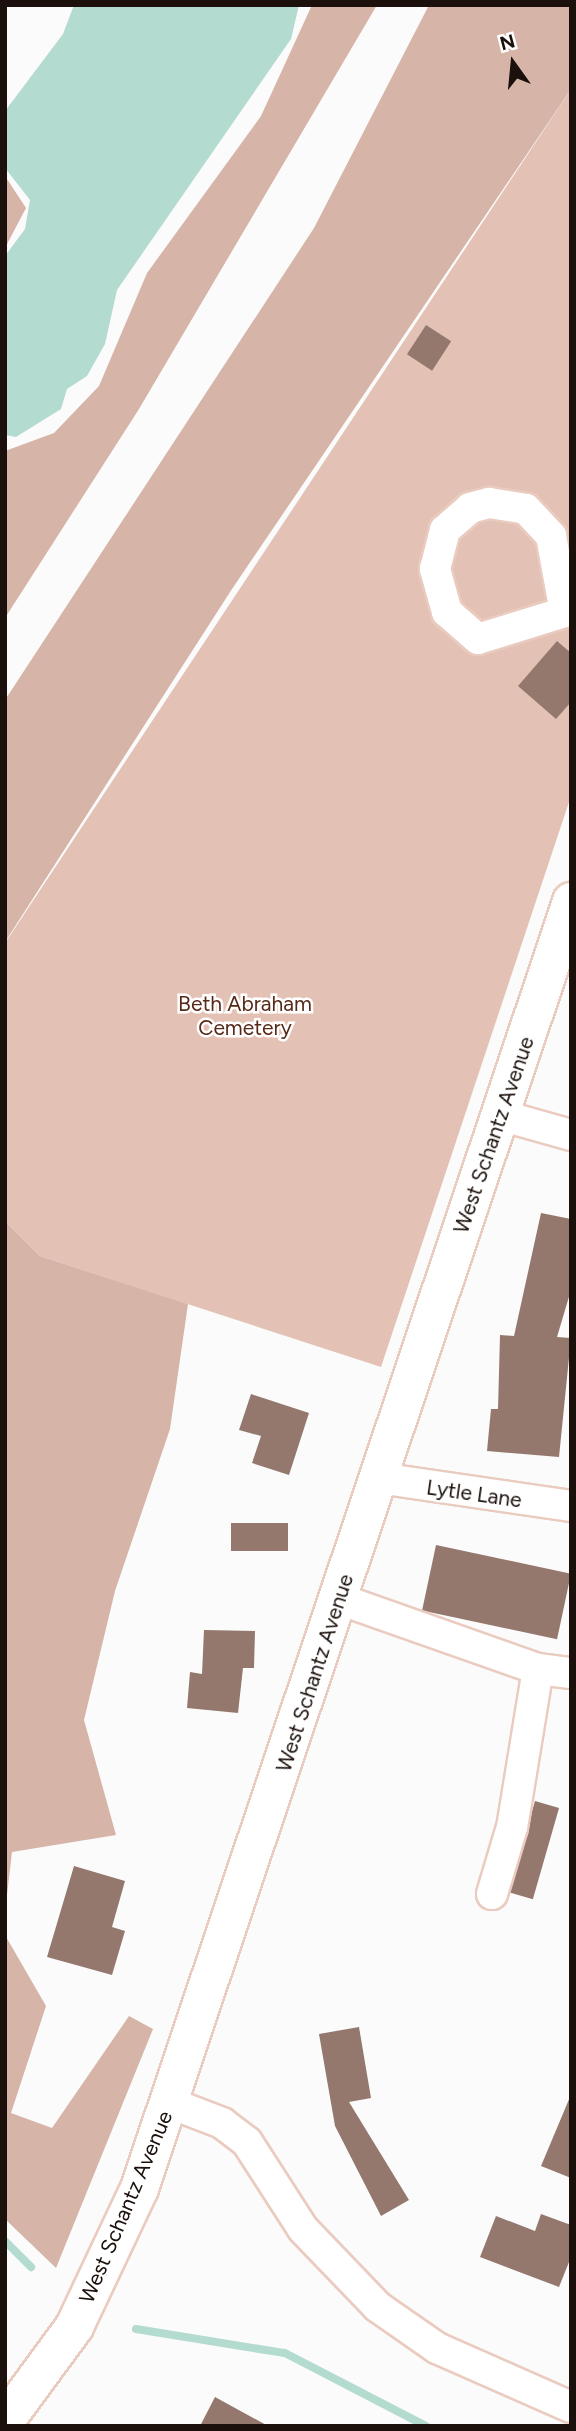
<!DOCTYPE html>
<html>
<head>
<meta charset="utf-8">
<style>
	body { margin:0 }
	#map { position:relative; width:576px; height:2431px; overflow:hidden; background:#fbfbfb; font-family:Figtree,sans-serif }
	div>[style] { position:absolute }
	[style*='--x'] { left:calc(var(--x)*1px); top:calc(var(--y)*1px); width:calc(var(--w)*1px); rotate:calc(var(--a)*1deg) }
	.green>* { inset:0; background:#e3c2b5 }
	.forest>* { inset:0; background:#d6b4a7 }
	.water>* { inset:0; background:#b4dbcf }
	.stream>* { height:8px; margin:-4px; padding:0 4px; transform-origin:4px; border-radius:4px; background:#b4dbcf }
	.building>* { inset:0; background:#94786d; transform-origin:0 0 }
	.roads { filter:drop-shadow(2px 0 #eacbbf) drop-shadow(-2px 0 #eacbbf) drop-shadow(0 2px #eacbbf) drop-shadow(0 -2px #eacbbf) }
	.minor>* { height:30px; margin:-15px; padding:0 15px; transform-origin:15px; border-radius:15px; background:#fff }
	.major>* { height:37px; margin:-18.5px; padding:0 18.5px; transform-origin:18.5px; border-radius:18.5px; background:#fff }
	span { translate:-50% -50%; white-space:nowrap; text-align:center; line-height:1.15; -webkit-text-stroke:5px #fff; paint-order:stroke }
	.park-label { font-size:21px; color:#572917 }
	.street-label { font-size:21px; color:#1b100c }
	.frame { position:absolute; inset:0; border:7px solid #1b100c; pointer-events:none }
	.north { position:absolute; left:478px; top:28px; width:70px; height:70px; -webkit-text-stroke:5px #fff; paint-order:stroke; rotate:345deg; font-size:19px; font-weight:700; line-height:28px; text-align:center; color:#1b100c }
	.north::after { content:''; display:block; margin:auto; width:24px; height:32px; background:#1b100c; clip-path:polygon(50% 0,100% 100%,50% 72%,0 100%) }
</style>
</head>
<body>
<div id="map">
	<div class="green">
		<i style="clip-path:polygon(571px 89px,571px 796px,381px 1367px,40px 1256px,5px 1221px,5px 943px)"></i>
	</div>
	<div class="forest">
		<i style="clip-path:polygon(312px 5px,377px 5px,139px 409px,5px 618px,5px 451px,54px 433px,99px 386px,147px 273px,261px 116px)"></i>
		<i style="clip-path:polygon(429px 5px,571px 5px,571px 89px,232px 589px,5px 942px,5px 700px,314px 228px)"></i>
		<i style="clip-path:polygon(5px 176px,26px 208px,5px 248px)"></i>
		<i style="clip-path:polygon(5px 1221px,40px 1256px,188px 1304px,170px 1429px,115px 1591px,84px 1720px,116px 1835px,12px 1852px,5px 1912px)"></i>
		<i style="clip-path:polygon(5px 1935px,46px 2006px,11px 2113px,52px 2128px,129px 2016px,153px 2029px,56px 2268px,5px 2219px)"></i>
	</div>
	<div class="water">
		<i style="clip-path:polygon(74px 5px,299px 5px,291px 39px,117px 290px,105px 344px,87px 376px,67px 389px,61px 409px,16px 437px,5px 435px,5px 256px,25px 229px,30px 200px,5px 168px,5px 111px,63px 34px)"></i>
	</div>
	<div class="stream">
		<i style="--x:5;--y:2241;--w:37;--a:45"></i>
		<i style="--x:136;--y:2329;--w:151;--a:9.2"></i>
		<i style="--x:285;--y:2353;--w:159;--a:27.4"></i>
	</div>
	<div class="building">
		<i style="left:426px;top:325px;width:30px;height:35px;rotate:33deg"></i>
		<i style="clip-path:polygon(557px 641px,571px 653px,571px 702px,556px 719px,518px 686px)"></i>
		<i style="clip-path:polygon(541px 1213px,571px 1219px,571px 1290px,557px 1337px,571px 1338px,559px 1457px,487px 1451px,491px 1409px,498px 1409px,500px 1335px,514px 1336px)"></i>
		<i style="clip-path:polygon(251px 1394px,309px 1413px,289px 1475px,252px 1463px,261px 1436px,239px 1430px)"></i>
		<i style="left:231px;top:1523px;width:57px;height:28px"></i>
		<i style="left:436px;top:1545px;width:138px;height:67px;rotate:12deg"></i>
		<i style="clip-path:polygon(204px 1630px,255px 1631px,254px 1668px,243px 1668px,238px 1713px,187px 1708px,190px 1672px,202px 1674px)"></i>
		<i style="left:535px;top:1801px;width:25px;height:95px;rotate:16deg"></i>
		<i style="clip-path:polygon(74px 1866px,125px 1881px,112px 1927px,125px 1931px,112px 1975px,47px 1957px)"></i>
		<i style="clip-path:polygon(359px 2027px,371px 2098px,349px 2102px,409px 2200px,381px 2216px,335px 2126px,319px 2034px)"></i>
		<i style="clip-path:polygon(570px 2097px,571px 2097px,571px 2178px,541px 2166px)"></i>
		<i style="clip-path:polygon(541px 2214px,571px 2225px,571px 2257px,559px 2287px,480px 2257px,496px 2216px,535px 2231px)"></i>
		<i style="clip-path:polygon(215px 2397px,268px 2426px,200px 2426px)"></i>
	</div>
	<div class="roads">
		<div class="minor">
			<i style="--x:489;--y:503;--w:37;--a:9"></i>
			<i style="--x:526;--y:509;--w:37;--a:47"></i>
			<i style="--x:551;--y:536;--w:77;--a:79.6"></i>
			<i style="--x:565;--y:612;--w:91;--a:162.8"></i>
			<i style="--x:478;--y:639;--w:41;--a:-138.9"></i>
			<i style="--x:447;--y:612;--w:45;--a:-105.6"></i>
			<i style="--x:435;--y:569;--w:40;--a:-75.6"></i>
			<i style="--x:445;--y:530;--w:33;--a:-41"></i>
			<i style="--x:470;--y:508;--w:20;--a:-15"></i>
			<i style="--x:500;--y:1115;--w:74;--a:15.7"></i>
			<i style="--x:379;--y:1478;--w:194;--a:8.3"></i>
			<i style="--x:339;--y:1599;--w:211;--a:19.4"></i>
			<i style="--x:538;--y:1669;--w:160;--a:99.3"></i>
			<i style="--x:512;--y:1827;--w:70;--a:106.6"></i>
			<i style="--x:538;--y:1669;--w:33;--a:7"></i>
			<i style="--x:170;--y:2103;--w:56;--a:21"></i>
			<i style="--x:222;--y:2123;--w:31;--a:37"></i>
			<i style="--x:247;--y:2142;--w:103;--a:57.2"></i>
			<i style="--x:303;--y:2229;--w:108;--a:46.1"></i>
			<i style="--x:378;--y:2307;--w:72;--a:34.8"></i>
			<i style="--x:437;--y:2348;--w:146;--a:23.8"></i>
		</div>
		<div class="major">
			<i style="--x:5;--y:2420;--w:117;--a:-53.7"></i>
			<i style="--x:74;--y:2326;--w:153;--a:-64.8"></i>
			<i style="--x:139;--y:2188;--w:1358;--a:-71.44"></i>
		</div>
	</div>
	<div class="park-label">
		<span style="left:245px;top:1016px">Beth Abraham<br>Cemetery</span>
	</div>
	<div class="street-label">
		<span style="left:494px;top:1135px;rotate:-71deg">West Schantz Avenue</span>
		<span style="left:474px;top:1494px;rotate:8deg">Lytle Lane</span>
		<span style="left:315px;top:1673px;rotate:-72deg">West Schantz Avenue</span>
		<span style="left:126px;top:2207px;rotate:-67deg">West Schantz Avenue</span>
	</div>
	<div class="frame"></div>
	<div class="north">N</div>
</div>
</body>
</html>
